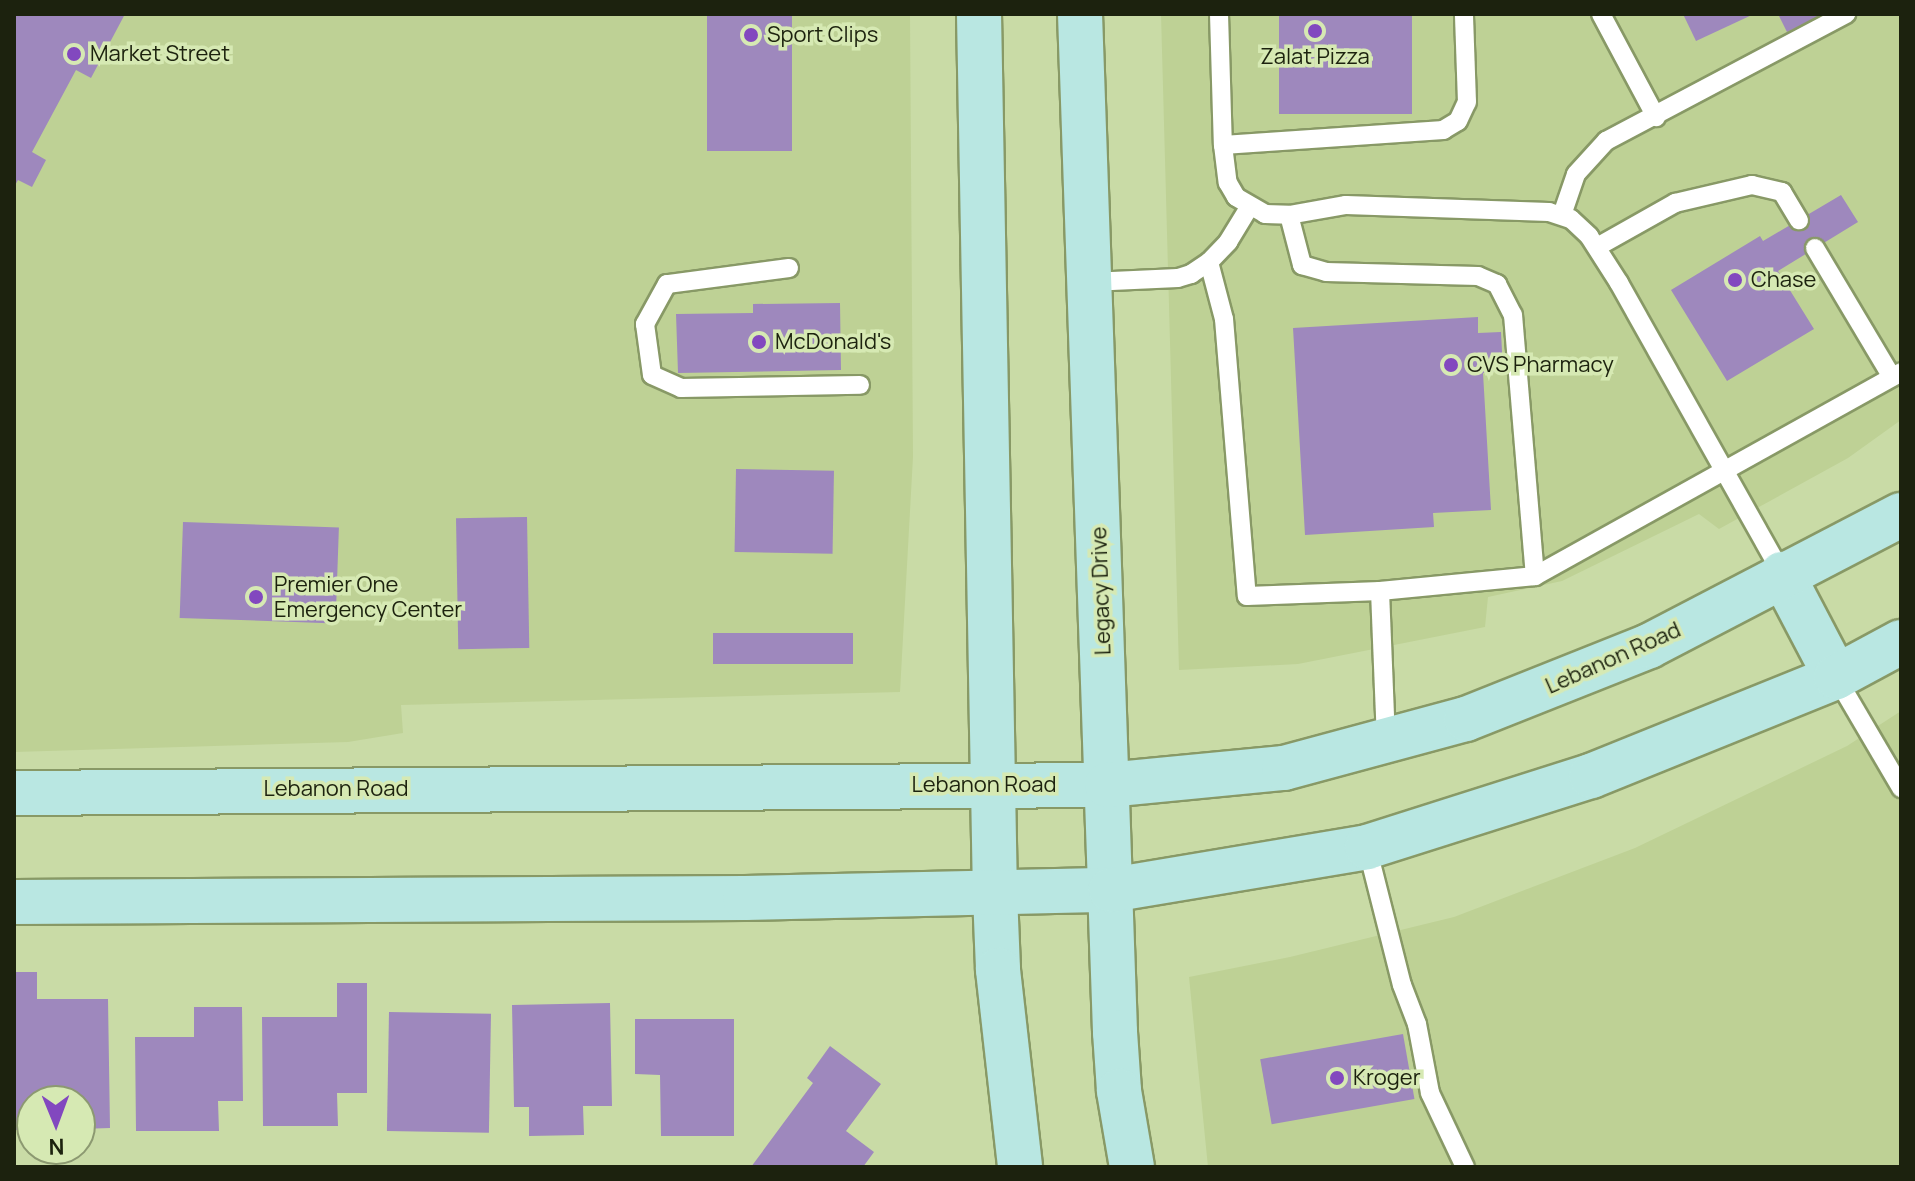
<!DOCTYPE html>
<html>
<head>
<meta charset="utf-8">
<style>
	body { margin:0 }
	#map { position:relative; width:1915px; height:1181px; overflow:hidden; background:#c9dba6; font-family:Manrope,sans-serif }
	div>[style] { position:absolute }
	[style*='--x'] { left:calc(var(--x)*1px); top:calc(var(--y)*1px); width:calc(var(--w)*1px); rotate:calc(var(--a)*1deg) }
	.built>* { inset:0; background:#bed195 }
	.building>* { inset:0; background:#9e88bd; transform-origin:0 0 }
	.roads { filter:drop-shadow(2px 0 #896) drop-shadow(-2px 0 #896) drop-shadow(0 2px #896) drop-shadow(0 -2px #896) }
	.lane>* { height:18px; margin:-9px; padding:0 9px; transform-origin:9px; border-radius:9px; background:#fff }
	.secondary>* { height:44px; margin:-22px; padding:0 22px; transform-origin:22px; border-radius:22px; background:#b9e7e2 }
	.dots>* { width:22px; height:22px; translate:-50% -50%; box-sizing:border-box; border:4px solid #d6e9b3; border-radius:50% }
	span { translate:-50% -50%; white-space:nowrap; text-align:center; line-height:1.15; -webkit-text-stroke:7px #d6e9b3; paint-order:stroke }
	.poi-label { font-size:22px; color:#1c220e }
	.left { translate:0 -50%; text-align:left }
	.street-label { font-size:22px; color:#1c220e }
	.frame { position:absolute; inset:0; border:16px solid #1c220e; pointer-events:none }
	.north { position:absolute; left:16px; top:1085px; width:80px; height:80px; box-sizing:border-box; background:#d6e9b3; border:2px solid #8c9971; border-radius:50%; rotate:179deg; font-size:22px; font-weight:700; line-height:32px; text-align:center; color:#1c220e }
	.north::after { content:''; display:block; margin:auto; width:28px; height:36px; background:#8248bf; clip-path:polygon(50% 0,100% 100%,50% 72%,0 100%) }
</style>
</head>
<body>
<div id="map">
	<div class="built">
		<i style="clip-path:polygon(14px 14px,910px 14px,913px 457px,900px 692px,401px 705px,403px 733px,348px 742px,14px 752px)"></i>
		<i style="clip-path:polygon(1161px 14px,1901px 14px,1901px 420px,1848px 458px,1719px 529px,1699px 514px,1562px 581px,1488px 597px,1485px 627px,1298px 664px,1179px 670px)"></i>
		<i style="clip-path:polygon(1901px 711px,1901px 1167px,1208px 1167px,1189px 977px,1290px 957px,1454px 917px,1635px 848px,1847px 746px)"></i>
	</div>
	<div class="building">
		<i style="clip-path:polygon(14px 14px,125px 14px,91px 78px,76px 70px,32px 152px,46px 160px,32px 187px,18px 180px,14px 187px)"></i>
		<i style="left:707px;top:14px;width:85px;height:137px"></i>
		<i style="left:1279px;top:14px;width:133px;height:100px"></i>
		<i style="clip-path:polygon(1683px 14px,1754px 14px,1696px 41px)"></i>
		<i style="clip-path:polygon(1778px 14px,1825px 14px,1787px 32px)"></i>
		<i style="clip-path:polygon(1841px 195px,1858px 222px,1778px 271px,1814px 329px,1727px 381px,1671px 290px,1760px 236px,1763px 241px)"></i>
		<i style="clip-path:polygon(840px 303px,841px 370px,678px 373px,676px 314px,753px 313px,753px 304px)"></i>
		<i style="clip-path:polygon(1478px 317px,1478px 333px,1501px 332px,1503px 371px,1483px 373px,1491px 510px,1433px 513px,1434px 527px,1305px 535px,1293px 328px)"></i>
		<i style="left:736px;top:469px;width:98px;height:83px;rotate:1deg"></i>
		<i style="left:527px;top:517px;width:131px;height:71px;rotate:89deg"></i>
		<i style="left:183px;top:522px;width:156px;height:96px;rotate:2deg"></i>
		<i style="left:853px;top:633px;width:31px;height:140px;rotate:90deg"></i>
		<i style="clip-path:polygon(14px 972px,37px 972px,37px 999px,108px 999px,110px 1128px,80px 1129px,80px 1101px,32px 1101px,32px 1130px,16px 1130px)"></i>
		<i style="clip-path:polygon(337px 983px,367px 983px,367px 1093px,337px 1093px,338px 1126px,263px 1126px,262px 1017px,337px 1017px)"></i>
		<i style="clip-path:polygon(610px 1003px,612px 1106px,583px 1106px,584px 1135px,529px 1136px,529px 1107px,514px 1107px,512px 1005px)"></i>
		<i style="clip-path:polygon(194px 1007px,242px 1007px,243px 1101px,218px 1101px,219px 1131px,136px 1131px,135px 1037px,194px 1037px)"></i>
		<i style="left:389px;top:1012px;width:102px;height:119px;rotate:1deg"></i>
		<i style="clip-path:polygon(635px 1019px,734px 1019px,734px 1136px,661px 1136px,660px 1075px,635px 1074px)"></i>
		<i style="left:1403px;top:1034px;width:66px;height:145px;rotate:80deg"></i>
		<i style="clip-path:polygon(830px 1046px,881px 1084px,846px 1131px,874px 1152px,863px 1167px,751px 1167px,813px 1083px,807px 1078px)"></i>
	</div>
	<div class="roads">
		<div class="lane">
			<i style="--x:1219;--y:14;--w:131;--a:88.3"></i>
			<i style="--x:1223;--y:145;--w:38;--a:83"></i>
			<i style="--x:1228;--y:183;--w:16;--a:60"></i>
			<i style="--x:1236;--y:197;--w:34;--a:30"></i>
			<i style="--x:1265;--y:214;--w:24;--a:2"></i>
			<i style="--x:1289;--y:215;--w:58;--a:-10"></i>
			<i style="--x:1346;--y:205;--w:203;--a:2"></i>
			<i style="--x:1549;--y:212;--w:23;--a:18"></i>
			<i style="--x:1571;--y:219;--w:25;--a:43"></i>
			<i style="--x:1589;--y:236;--w:56;--a:57.4"></i>
			<i style="--x:1619;--y:283;--w:333;--a:60.7"></i>
			<i style="--x:1601;--y:14;--w:117;--a:61.9"></i>
			<i style="--x:1223;--y:145;--w:221;--a:-3.9"></i>
			<i style="--x:1443;--y:130;--w:17;--a:-31"></i>
			<i style="--x:1458;--y:121;--w:21;--a:-65"></i>
			<i style="--x:1467;--y:102;--w:88;--a:-92"></i>
			<i style="--x:1289;--y:215;--w:52;--a:75.4"></i>
			<i style="--x:1302;--y:265;--w:25;--a:16"></i>
			<i style="--x:1326;--y:272;--w:152;--a:1.5"></i>
			<i style="--x:1478;--y:276;--w:21;--a:23"></i>
			<i style="--x:1497;--y:284;--w:35;--a:63"></i>
			<i style="--x:1513;--y:315;--w:262;--a:85.2"></i>
			<i style="--x:1562;--y:215;--w:43;--a:-71.1"></i>
			<i style="--x:1576;--y:174;--w:45;--a:-47.7"></i>
			<i style="--x:1606;--y:141;--w:272;--a:-27.9"></i>
			<i style="--x:1597;--y:247;--w:90;--a:-29.4"></i>
			<i style="--x:1675;--y:203;--w:79;--a:-13.2"></i>
			<i style="--x:1752;--y:185;--w:31;--a:13"></i>
			<i style="--x:1782;--y:192;--w:33;--a:59"></i>
			<i style="--x:1815;--y:248;--w:150;--a:59.2"></i>
			<i style="--x:1209;--y:262;--w:59;--a:75.3"></i>
			<i style="--x:1224;--y:319;--w:278;--a:85.3"></i>
			<i style="--x:1247;--y:596;--w:133;--a:-2.2"></i>
			<i style="--x:1380;--y:591;--w:156;--a:-5.5"></i>
			<i style="--x:1535;--y:576;--w:419;--a:-29.1"></i>
			<i style="--x:789;--y:268;--w:123;--a:172.5"></i>
			<i style="--x:667;--y:284;--w:46;--a:118.8"></i>
			<i style="--x:645;--y:324;--w:51;--a:82.2"></i>
			<i style="--x:652;--y:375;--w:32;--a:24"></i>
			<i style="--x:681;--y:388;--w:179;--a:-1"></i>
			<i style="--x:1090;--y:282;--w:88;--a:-2.6"></i>
			<i style="--x:1178;--y:278;--w:14;--a:-17"></i>
			<i style="--x:1191;--y:274;--w:22;--a:-34"></i>
			<i style="--x:1209;--y:262;--w:28;--a:-46"></i>
			<i style="--x:1228;--y:242;--w:42;--a:-58.6"></i>
			<i style="--x:1380;--y:591;--w:150;--a:87.7"></i>
			<i style="--x:1836;--y:677;--w:129;--a:59.6"></i>
			<i style="--x:1367;--y:847;--w:142;--a:75.8"></i>
			<i style="--x:1402;--y:985;--w:42;--a:69"></i>
			<i style="--x:1417;--y:1024;--w:70;--a:79.3"></i>
			<i style="--x:1430;--y:1093;--w:82;--a:64.7"></i>
		</div>
		<div class="secondary">
			<i style="--x:979;--y:14;--w:880;--a:88.96"></i>
			<i style="--x:995;--y:894;--w:76;--a:87.7"></i>
			<i style="--x:998;--y:970;--w:198;--a:83.6"></i>
			<i style="--x:1080;--y:14;--w:1019;--a:88.03"></i>
			<i style="--x:1115;--y:1032;--w:59;--a:86.1"></i>
			<i style="--x:1119;--y:1091;--w:77;--a:80.3"></i>
			<i style="--x:1782;--y:574;--w:116;--a:62.3"></i>
			<i style="--x:14;--y:793;--w:1093;--a:-0.42"></i>
			<i style="--x:1107;--y:785;--w:178;--a:-5.5"></i>
			<i style="--x:1284;--y:768;--w:188;--a:-15.1"></i>
			<i style="--x:1466;--y:719;--w:197;--a:-21.7"></i>
			<i style="--x:1649;--y:646;--w:284;--a:-27.5"></i>
			<i style="--x:14;--y:902;--w:731;--a:-0.31"></i>
			<i style="--x:745;--y:898;--w:366;--a:-1.3"></i>
			<i style="--x:1111;--y:890;--w:260;--a:-9.5"></i>
			<i style="--x:1367;--y:847;--w:235;--a:-17.6"></i>
			<i style="--x:1591;--y:776;--w:264;--a:-22"></i>
			<i style="--x:1836;--y:677;--w:74;--a:-28.3"></i>
		</div>
	</div>
	<div class="dots">
		<i style="left:1315px;top:31px;background:#8248bf"></i>
		<i style="left:751px;top:35px;background:#8248bf"></i>
		<i style="left:74px;top:54px;background:#8248bf"></i>
		<i style="left:1735px;top:280px;background:#8248bf"></i>
		<i style="left:759px;top:342px;background:#8248bf"></i>
		<i style="left:1451px;top:365px;background:#8248bf"></i>
		<i style="left:256px;top:597px;background:#8248bf"></i>
		<i style="left:1337px;top:1078px;background:#8248bf"></i>
	</div>
	<div class="poi-label">
		<span class="left" style="left:767px;top:35px">Sport Clips</span>
		<span class="left" style="left:90px;top:54px">Market Street</span>
		<span style="left:1315px;top:57px">Zalat Pizza</span>
		<span class="left" style="left:1751px;top:280px">Chase</span>
		<span class="left" style="left:775px;top:342px">McDonald's</span>
		<span class="left" style="left:1467px;top:365px">CVS Pharmacy</span>
		<span class="left" style="left:274px;top:597px">Premier One<br>Emergency Center</span>
		<span class="left" style="left:1353px;top:1078px">Kroger</span>
	</div>
	<div class="street-label">
		<span style="left:1101px;top:591px;rotate:-92deg">Legacy Drive</span>
		<span style="left:1613px;top:658px;rotate:-24deg">Lebanon Road</span>
		<span style="left:984px;top:785px">Lebanon Road</span>
		<span style="left:336px;top:789px">Lebanon Road</span>
	</div>
	<div class="frame"></div>
	<div class="north">N</div>
</div>
</body>
</html>
